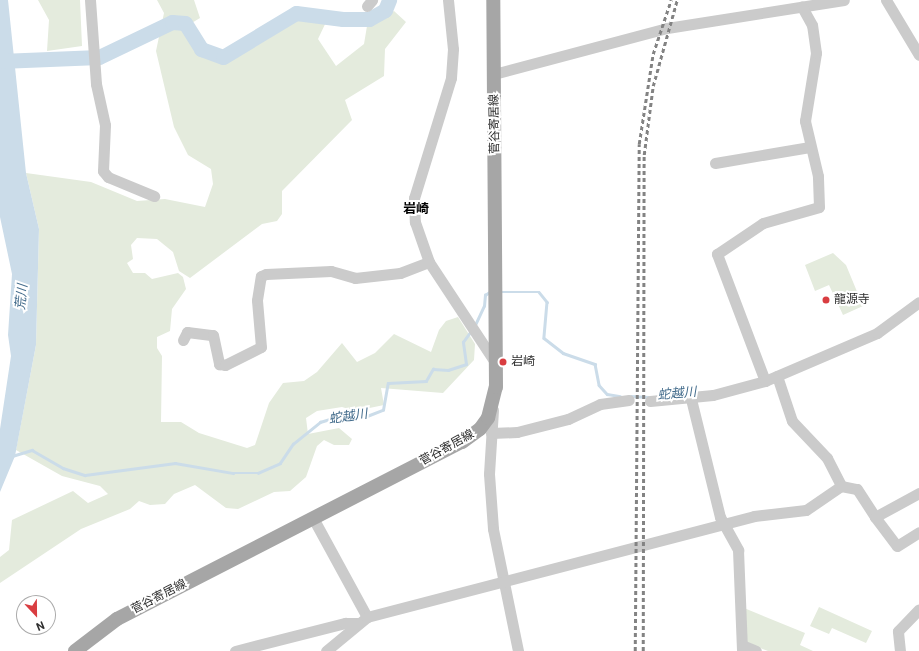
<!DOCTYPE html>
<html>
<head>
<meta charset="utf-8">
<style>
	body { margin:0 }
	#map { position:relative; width:919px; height:651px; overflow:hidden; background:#fff; font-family:Roboto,"Noto Sans JP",sans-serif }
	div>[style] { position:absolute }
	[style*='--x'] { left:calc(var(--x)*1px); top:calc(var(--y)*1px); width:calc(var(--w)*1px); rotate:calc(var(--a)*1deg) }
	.green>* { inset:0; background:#e4ebdd }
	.water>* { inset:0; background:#cbdce9 }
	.stream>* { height:2.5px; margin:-1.25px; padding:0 1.25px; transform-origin:1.25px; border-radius:1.25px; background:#cbdce9 }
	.river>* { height:15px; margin:-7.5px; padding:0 7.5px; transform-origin:7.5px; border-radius:7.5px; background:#cbdce9 }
	.minor>* { height:11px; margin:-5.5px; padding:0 5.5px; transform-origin:5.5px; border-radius:5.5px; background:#cbcbcb }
	.major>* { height:14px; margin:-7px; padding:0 7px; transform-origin:7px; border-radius:7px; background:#a6a6a6 }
	.rail>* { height:2.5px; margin-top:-1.25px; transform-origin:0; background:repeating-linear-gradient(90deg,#838383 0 4px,transparent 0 7px) }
	.dots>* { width:11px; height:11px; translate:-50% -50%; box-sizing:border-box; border:2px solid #fff; border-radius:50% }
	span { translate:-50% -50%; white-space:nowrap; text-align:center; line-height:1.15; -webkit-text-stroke:4px #fff; paint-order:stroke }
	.street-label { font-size:12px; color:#2e2e2e }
	.poi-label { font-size:12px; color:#2e2e2e }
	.left { translate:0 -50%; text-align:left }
	.neighbourhood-label { font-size:13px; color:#000; font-weight:700 }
	.water-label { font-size:13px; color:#426b8b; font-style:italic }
	.north { position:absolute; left:16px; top:595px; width:40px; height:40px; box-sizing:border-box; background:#fff; border:1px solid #ababab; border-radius:50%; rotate:158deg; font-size:11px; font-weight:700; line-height:16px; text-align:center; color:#2e2e2e }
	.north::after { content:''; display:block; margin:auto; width:14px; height:18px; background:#d93d41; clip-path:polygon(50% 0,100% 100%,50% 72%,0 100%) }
</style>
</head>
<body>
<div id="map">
	<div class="green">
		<i style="clip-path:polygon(38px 0,80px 0,82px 46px,47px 51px,49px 20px)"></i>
		<i style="clip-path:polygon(157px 0,194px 0,200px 18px,190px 24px,193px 42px,209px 59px,219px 60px,237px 57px,287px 18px,308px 15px,328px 18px,318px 39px,336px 66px,364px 44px,367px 26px,394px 11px,406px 22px,385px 49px,384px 76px,345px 100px,352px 120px,282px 191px,282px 214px,277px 221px,262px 224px,190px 278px,179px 271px,173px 252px,157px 239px,137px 238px,131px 245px,133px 259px,127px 263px,133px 273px,145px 273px,152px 279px,178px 273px,183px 277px,186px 289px,172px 309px,170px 331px,157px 337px,157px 348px,162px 356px,161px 422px,181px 422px,199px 433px,247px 448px,255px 445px,269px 403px,283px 383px,304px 381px,317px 372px,342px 343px,357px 362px,375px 353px,394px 334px,431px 352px,439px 330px,446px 321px,458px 317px,475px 344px,474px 360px,443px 393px,381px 388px,384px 405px,355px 411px,342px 407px,317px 411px,306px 418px,308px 434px,339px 428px,352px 439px,349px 445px,334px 445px,324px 440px,317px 446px,306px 477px,290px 491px,274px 492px,238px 509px,226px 508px,195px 485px,174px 494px,165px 504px,150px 505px,139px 501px,130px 509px,81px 529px,0 583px,0 557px,9px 550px,12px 520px,73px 491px,88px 503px,108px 494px,100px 486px,62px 476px,16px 450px,36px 345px,39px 229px,26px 173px,91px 182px,137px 201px,165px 199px,205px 207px,213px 184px,211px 169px,188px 155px,174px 127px,156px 51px,164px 13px)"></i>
		<i style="clip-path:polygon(833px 253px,846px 265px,863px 306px,843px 315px,829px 285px,815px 291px,805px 265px)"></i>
		<i style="clip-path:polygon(819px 607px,872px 631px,866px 643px,832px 628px,829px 634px,810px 626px)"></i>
		<i style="clip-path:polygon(744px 608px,805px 633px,800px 645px,813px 651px,768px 651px,744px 642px)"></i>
	</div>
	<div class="water">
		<i style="clip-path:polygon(0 0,8px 0,26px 173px,39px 229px,36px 345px,15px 456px,0 492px,0 429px,11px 356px,8px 335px,12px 274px,0 217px)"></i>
	</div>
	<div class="stream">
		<i style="--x:500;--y:292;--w:39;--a:0"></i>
		<i style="--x:539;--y:292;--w:13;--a:51"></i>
		<i style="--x:547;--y:302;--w:36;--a:95"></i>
		<i style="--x:544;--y:338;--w:24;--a:38"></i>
		<i style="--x:563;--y:353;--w:34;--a:19"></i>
		<i style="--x:595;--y:364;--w:21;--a:79"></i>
		<i style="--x:599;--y:385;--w:12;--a:48"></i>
		<i style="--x:607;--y:394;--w:13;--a:9"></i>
		<i style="--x:475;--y:325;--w:21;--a:-65"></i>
		<i style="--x:484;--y:306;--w:11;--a:-85"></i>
		<i style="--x:485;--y:295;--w:7;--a:-34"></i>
		<i style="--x:631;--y:396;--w:17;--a:3"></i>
		<i style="--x:12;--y:456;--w:21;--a:-17"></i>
		<i style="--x:32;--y:450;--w:36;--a:30"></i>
		<i style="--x:63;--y:468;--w:23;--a:18"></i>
		<i style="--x:85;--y:475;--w:91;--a:-7.6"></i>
		<i style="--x:175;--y:463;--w:59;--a:9.8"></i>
		<i style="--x:233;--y:473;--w:25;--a:0"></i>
		<i style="--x:258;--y:473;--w:24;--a:-24"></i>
		<i style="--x:280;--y:463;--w:23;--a:-56"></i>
		<i style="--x:293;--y:444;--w:35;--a:-39"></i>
		<i style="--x:320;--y:422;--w:21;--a:-17"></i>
		<i style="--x:340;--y:416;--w:27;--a:0"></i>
		<i style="--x:367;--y:416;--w:17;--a:-21"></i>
		<i style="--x:383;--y:410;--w:27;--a:-80"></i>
		<i style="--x:388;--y:383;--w:38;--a:-3"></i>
		<i style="--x:426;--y:381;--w:14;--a:-60"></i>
		<i style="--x:433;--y:369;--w:15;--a:4"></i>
		<i style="--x:448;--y:370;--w:19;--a:-18"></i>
		<i style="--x:466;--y:364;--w:22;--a:-98"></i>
		<i style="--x:463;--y:342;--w:14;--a:-54"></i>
	</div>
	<div class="river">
		<i style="--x:0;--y:61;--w:99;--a:-2.3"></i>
		<i style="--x:99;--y:57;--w:81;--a:-25.6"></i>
		<i style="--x:172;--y:22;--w:13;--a:4"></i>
		<i style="--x:185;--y:23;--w:31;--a:58"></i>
		<i style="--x:201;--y:49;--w:23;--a:20"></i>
		<i style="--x:223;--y:57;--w:85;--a:-31.1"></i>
		<i style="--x:296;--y:13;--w:47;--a:7.3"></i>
		<i style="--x:343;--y:19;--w:26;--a:0"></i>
		<i style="--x:369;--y:19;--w:18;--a:-29"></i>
		<i style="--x:385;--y:10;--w:11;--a:-68"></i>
	</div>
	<div class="minor">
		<i style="--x:90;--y:0;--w:84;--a:85.9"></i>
		<i style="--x:96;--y:84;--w:42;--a:77.6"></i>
		<i style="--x:105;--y:125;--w:46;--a:92.5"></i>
		<i style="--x:103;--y:171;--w:8;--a:50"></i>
		<i style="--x:108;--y:177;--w:50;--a:22.4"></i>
		<i style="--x:448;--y:0;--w:49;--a:84.2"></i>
		<i style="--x:453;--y:49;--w:29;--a:94"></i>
		<i style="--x:451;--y:78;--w:126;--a:107.1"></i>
		<i style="--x:414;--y:198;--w:24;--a:88"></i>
		<i style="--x:415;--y:222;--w:42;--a:70.7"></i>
		<i style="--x:429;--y:262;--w:123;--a:56.6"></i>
		<i style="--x:886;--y:0;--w:64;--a:59"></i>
		<i style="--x:367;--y:6;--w:8;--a:-50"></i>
		<i style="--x:494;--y:74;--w:179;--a:-14.9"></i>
		<i style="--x:667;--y:28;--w:179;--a:-9"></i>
		<i style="--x:715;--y:163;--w:96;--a:-9.6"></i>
		<i style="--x:183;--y:340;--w:9;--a:-63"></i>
		<i style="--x:187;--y:332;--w:26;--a:7"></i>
		<i style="--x:213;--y:335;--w:30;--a:78"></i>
		<i style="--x:219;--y:364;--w:6;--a:9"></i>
		<i style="--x:225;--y:365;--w:40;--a:-26.6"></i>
		<i style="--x:261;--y:347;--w:47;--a:-94.9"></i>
		<i style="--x:257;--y:300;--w:24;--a:-81"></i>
		<i style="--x:261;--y:276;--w:5;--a:-22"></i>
		<i style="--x:266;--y:274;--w:65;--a:-2.6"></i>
		<i style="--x:331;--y:271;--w:25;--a:16"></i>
		<i style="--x:355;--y:278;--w:45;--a:-6.3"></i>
		<i style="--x:400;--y:273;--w:31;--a:-21"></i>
		<i style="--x:777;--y:376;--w:47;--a:71.6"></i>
		<i style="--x:792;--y:421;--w:51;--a:46.6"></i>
		<i style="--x:827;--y:458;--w:31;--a:63"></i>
		<i style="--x:765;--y:381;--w:136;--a:-110.7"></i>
		<i style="--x:717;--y:254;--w:55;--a:-34"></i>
		<i style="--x:763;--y:223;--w:58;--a:-15.9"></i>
		<i style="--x:819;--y:207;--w:31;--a:-92"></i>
		<i style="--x:818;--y:176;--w:57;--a:-103.3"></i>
		<i style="--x:805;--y:121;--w:69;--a:-80.8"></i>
		<i style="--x:816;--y:53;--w:28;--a:-98"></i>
		<i style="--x:812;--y:25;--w:21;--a:-119"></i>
		<i style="--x:691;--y:399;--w:122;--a:76.2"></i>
		<i style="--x:720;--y:517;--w:38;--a:61"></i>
		<i style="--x:738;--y:550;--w:101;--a:87.7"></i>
		<i style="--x:650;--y:401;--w:63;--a:-5.4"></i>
		<i style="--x:713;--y:395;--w:54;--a:-15.1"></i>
		<i style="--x:765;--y:381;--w:122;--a:-23.2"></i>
		<i style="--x:877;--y:333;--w:52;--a:-36.4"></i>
		<i style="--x:493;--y:410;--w:64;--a:93.6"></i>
		<i style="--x:489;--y:474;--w:55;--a:85.8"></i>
		<i style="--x:493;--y:529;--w:125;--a:78.4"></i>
		<i style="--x:491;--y:433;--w:26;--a:-2"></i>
		<i style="--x:517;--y:432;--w:53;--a:-14.3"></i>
		<i style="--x:568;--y:419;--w:35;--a:-25"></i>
		<i style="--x:600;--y:404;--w:29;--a:-8"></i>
		<i style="--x:875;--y:517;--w:36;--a:53"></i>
		<i style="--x:897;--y:546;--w:26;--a:-32"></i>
		<i style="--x:313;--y:518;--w:113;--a:61.4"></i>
		<i style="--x:742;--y:645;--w:15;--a:23"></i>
		<i style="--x:235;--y:651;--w:114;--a:-14.3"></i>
		<i style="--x:345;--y:623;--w:13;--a:0"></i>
		<i style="--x:326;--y:651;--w:53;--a:-39.7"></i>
		<i style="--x:367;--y:617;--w:400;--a:-14.6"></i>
		<i style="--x:754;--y:516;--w:52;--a:-6.6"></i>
		<i style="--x:806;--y:510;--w:42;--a:-34.4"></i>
		<i style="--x:841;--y:486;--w:16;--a:11"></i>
		<i style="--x:857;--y:489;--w:33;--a:57"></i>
		<i style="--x:875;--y:517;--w:50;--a:-28.6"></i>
		<i style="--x:900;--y:651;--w:20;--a:-96"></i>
		<i style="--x:898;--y:631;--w:30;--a:-46"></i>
	</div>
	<div class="major">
		<i style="--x:75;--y:651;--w:53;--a:-37.3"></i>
		<i style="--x:117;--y:619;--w:388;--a:-27.2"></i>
		<i style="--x:462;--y:442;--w:22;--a:-36"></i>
		<i style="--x:480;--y:429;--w:14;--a:-54"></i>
		<i style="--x:488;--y:418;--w:32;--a:-76"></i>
		<i style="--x:496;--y:387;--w:387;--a:-90.4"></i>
	</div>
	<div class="rail">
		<i style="--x:635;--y:651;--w:507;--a:-89.55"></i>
		<i style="--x:639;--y:144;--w:91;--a:-81.2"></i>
		<i style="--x:653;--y:54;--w:57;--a:-71.6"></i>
		<i style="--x:643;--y:651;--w:496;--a:-89.9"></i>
		<i style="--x:644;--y:155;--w:70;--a:-82.6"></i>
		<i style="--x:653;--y:86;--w:89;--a:-74.4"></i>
	</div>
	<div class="dots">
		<i style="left:826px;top:300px;background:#d93d41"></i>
		<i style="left:503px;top:362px;background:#d93d41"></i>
	</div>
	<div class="street-label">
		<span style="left:495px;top:124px;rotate:-91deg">菅谷寄居線</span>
		<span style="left:447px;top:448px;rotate:-29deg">菅谷寄居線</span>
		<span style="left:159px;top:597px;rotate:-27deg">菅谷寄居線</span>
	</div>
	<div class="poi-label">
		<span class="left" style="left:834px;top:300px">龍源寺</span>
		<span class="left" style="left:511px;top:362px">岩崎</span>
	</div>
	<div class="neighbourhood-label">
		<span style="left:416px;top:209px">岩崎</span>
	</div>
	<div class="water-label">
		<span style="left:22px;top:297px;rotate:-84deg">荒川</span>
		<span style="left:677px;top:394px;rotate:-5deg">蛇越川</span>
		<span style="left:348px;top:417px;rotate:-8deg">蛇越川</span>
	</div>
	<div class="north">N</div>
</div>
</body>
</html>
